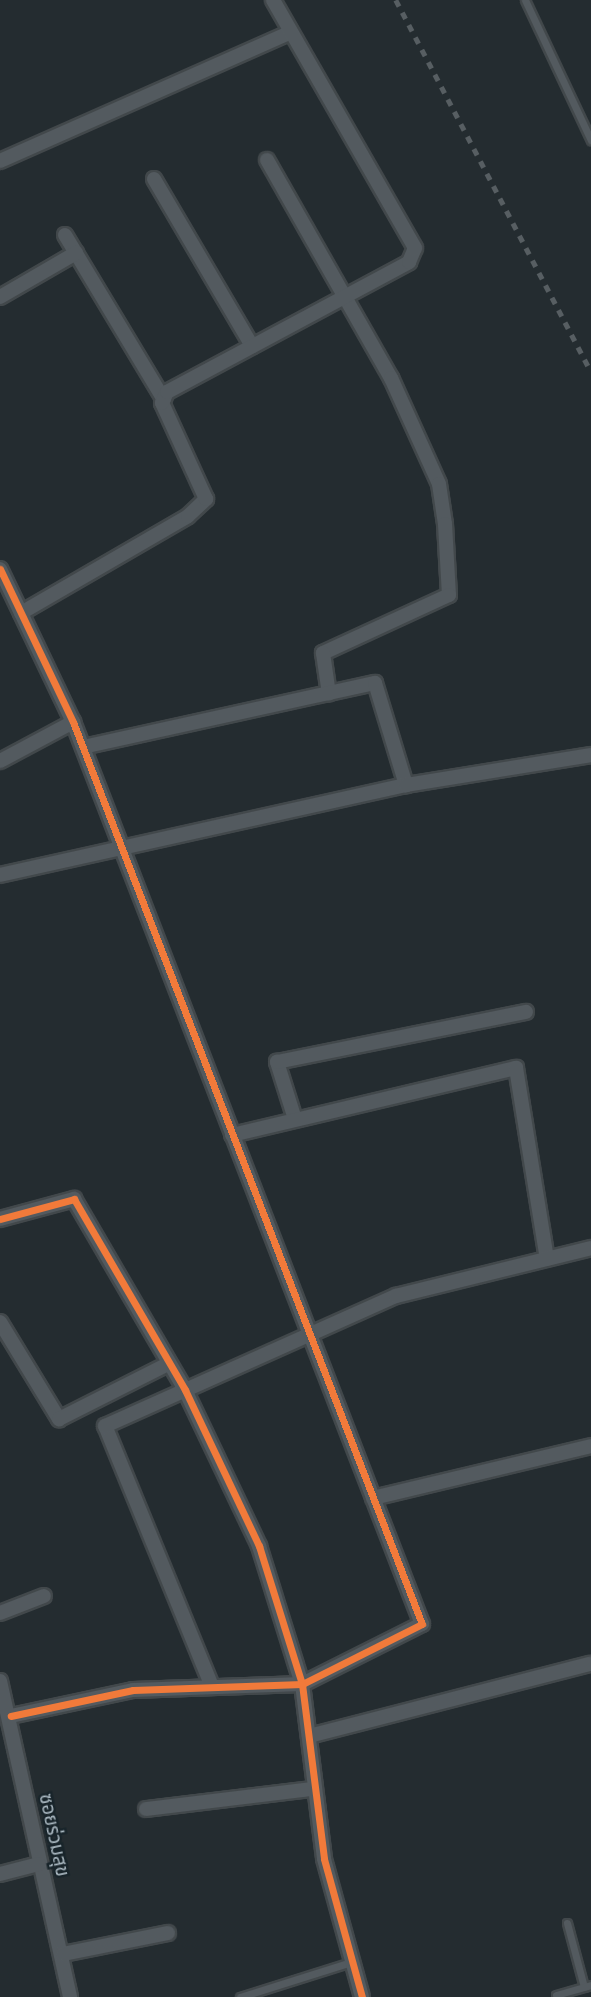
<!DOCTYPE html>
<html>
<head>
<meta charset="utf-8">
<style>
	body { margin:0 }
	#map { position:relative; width:591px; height:1997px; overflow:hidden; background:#242c30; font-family:"IBM Plex Sans","Noto Sans Thai",sans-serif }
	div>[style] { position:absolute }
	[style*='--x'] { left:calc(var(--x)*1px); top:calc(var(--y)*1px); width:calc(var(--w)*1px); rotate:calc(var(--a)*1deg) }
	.roads { filter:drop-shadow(2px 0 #42484b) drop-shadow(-2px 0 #42484b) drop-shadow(0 2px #42484b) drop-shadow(0 -2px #42484b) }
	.service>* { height:7px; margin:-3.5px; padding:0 3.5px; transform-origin:3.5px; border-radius:3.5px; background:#535a5f }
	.minor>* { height:14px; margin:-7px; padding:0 7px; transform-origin:7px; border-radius:7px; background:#535a5f }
	.rail>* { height:4.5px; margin-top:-2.25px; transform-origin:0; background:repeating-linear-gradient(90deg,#575e62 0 7px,transparent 0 14px) }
	.cycleway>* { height:7px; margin:-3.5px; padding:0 3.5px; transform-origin:3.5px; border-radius:3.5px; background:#f17a3a }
	span { translate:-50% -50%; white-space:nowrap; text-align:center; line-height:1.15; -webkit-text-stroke:5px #18242a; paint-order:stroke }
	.street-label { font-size:19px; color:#acbac3 }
</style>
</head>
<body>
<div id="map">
	<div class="roads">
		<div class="service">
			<i style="--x:525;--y:0;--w:155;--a:64.8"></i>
			<i style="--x:567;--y:1923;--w:66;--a:75.1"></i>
			<i style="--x:556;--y:1995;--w:36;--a:-16"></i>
			<i style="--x:240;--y:1997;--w:116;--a:-17.5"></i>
		</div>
		<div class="minor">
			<i style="--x:267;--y:160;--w:251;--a:60.4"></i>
			<i style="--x:391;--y:378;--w:116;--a:65.6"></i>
			<i style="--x:439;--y:484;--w:40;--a:81.5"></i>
			<i style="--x:445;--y:524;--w:71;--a:86.8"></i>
			<i style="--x:449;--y:595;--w:139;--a:155.3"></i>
			<i style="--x:323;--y:653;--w:41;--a:81.7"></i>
			<i style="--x:0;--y:161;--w:318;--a:-23.9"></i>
			<i style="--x:154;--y:179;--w:194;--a:59.6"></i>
			<i style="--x:65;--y:235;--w:192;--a:59"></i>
			<i style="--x:0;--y:297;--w:88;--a:-30.1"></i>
			<i style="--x:0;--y:569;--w:170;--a:64.5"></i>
			<i style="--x:73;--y:722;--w:967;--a:68.85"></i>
			<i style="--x:422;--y:1624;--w:134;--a:153.4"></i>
			<i style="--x:302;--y:1684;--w:169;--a:178"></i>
			<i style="--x:133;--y:1690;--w:125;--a:168"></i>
			<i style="--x:21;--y:613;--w:193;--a:-30.1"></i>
			<i style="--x:188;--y:516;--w:25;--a:-43"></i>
			<i style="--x:206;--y:499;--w:106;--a:-114.6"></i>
			<i style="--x:162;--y:403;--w:12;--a:-66"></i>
			<i style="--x:167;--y:392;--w:275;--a:-28.2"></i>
			<i style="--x:409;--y:262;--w:15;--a:-67"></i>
			<i style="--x:415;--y:248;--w:286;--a:-119.8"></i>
			<i style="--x:83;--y:747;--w:299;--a:-12.4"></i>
			<i style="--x:375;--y:683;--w:107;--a:73.1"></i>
			<i style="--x:0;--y:761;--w:83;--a:-28.1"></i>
			<i style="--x:0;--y:875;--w:416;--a:-12.5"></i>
			<i style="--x:406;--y:785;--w:187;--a:-9.2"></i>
			<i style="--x:294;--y:1116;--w:57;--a:-107.5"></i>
			<i style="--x:277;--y:1062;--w:254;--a:-11.4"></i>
			<i style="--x:232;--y:1135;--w:292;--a:-13.3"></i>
			<i style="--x:516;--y:1068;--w:193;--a:80.8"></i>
			<i style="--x:0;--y:1219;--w:77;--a:-15.1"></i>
			<i style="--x:74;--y:1199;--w:221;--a:59.8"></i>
			<i style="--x:185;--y:1390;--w:173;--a:64.6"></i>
			<i style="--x:259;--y:1546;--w:145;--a:72.7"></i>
			<i style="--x:302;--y:1684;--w:176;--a:82.8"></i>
			<i style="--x:324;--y:1859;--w:143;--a:74.6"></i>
			<i style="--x:0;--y:1322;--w:114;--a:58.7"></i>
			<i style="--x:59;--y:1419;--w:122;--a:-26.8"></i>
			<i style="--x:373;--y:1498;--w:224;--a:-13.4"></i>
			<i style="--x:0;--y:1613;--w:47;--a:-21.1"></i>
			<i style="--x:0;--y:1681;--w:324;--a:77.5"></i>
			<i style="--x:211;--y:1684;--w:279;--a:-112.3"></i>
			<i style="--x:105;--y:1426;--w:319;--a:-24.1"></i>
			<i style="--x:396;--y:1296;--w:201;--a:-13.8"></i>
			<i style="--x:309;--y:1736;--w:290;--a:-14.4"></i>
			<i style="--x:146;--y:1809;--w:167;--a:-6.9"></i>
			<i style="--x:0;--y:1874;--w:40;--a:-14.4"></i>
			<i style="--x:63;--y:1954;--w:107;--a:-11.3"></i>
		</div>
	</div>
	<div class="rail">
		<i style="--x:396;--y:0;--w:420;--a:62.3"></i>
	</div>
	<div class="cycleway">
		<i style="--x:0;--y:569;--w:170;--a:64.5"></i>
		<i style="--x:73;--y:722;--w:967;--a:68.85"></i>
		<i style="--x:422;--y:1624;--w:134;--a:153.4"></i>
		<i style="--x:302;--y:1684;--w:169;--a:178"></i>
		<i style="--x:133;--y:1690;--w:125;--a:168"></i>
		<i style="--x:0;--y:1219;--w:77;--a:-15.1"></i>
		<i style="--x:74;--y:1199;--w:221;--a:59.8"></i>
		<i style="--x:185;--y:1390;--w:173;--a:64.6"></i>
		<i style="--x:259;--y:1546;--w:145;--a:72.7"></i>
		<i style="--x:302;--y:1684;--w:176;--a:82.8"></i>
		<i style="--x:324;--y:1859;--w:143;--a:74.6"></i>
	</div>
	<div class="street-label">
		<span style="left:54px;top:1835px;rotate:78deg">ซอยร่วมสุข</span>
	</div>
</div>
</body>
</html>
